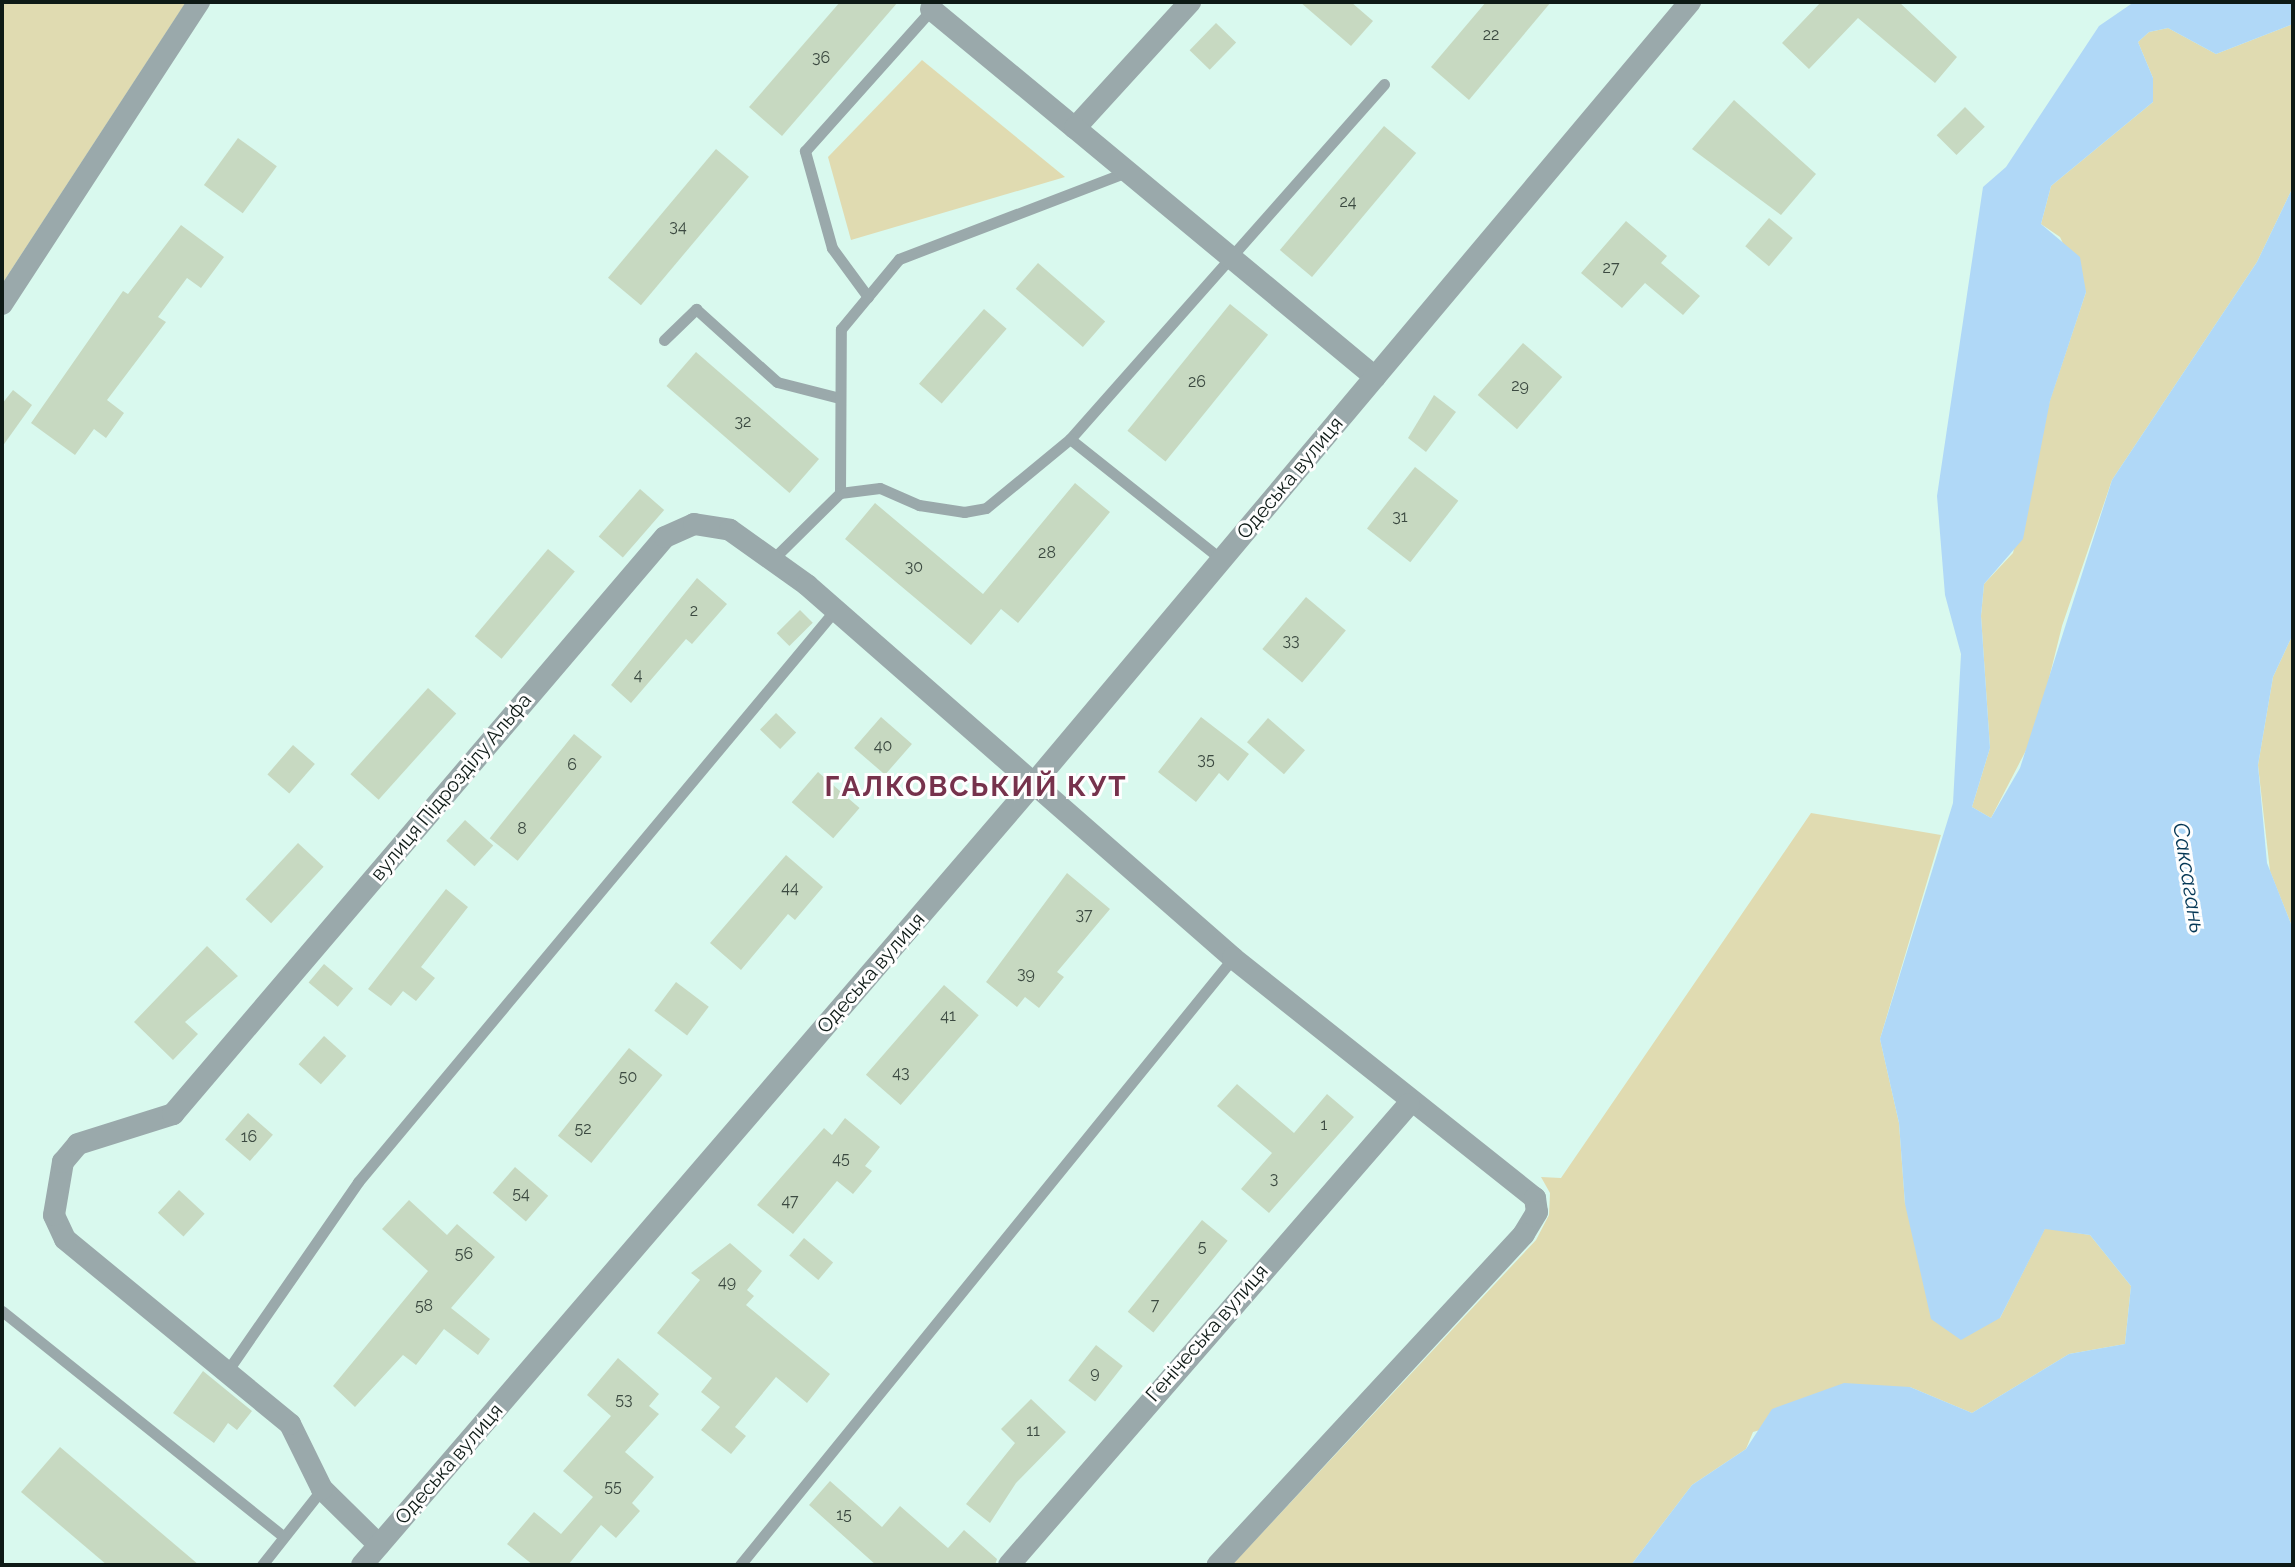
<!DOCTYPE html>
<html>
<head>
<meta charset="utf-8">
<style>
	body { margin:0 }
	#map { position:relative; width:2295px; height:1567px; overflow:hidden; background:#d9f9ee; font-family:Raleway,sans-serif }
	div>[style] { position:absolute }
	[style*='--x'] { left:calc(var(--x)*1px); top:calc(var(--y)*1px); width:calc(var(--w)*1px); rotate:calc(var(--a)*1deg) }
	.green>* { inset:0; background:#e0dbb1 }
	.water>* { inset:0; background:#b0d8f7 }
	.building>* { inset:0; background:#c7d9c1; transform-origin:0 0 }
	.service>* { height:11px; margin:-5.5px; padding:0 5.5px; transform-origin:5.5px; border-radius:5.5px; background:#9aa9ab }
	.minor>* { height:22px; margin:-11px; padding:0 11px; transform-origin:11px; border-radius:11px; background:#9aa9ab }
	span { translate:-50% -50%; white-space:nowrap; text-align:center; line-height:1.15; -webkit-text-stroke:6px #fefefe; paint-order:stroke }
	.number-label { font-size:16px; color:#3c4a41 }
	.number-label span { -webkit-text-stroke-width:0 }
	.street-label { font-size:20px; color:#0e1a16 }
	.water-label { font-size:22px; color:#053856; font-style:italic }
	.district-label { font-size:28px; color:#76324c; font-weight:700; letter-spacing:2px }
	.frame { position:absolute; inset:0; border:4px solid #0e1a16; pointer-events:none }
</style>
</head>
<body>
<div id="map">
	<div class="green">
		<i style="clip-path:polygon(2px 2px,186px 2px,2px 284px)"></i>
		<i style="clip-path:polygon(2293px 24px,2293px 187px,2257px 262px,2112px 480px,2062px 626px,2036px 731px,1991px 818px,1972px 807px,1990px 748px,1981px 616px,1984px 584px,2013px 553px,2050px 400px,2086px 292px,2060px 237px,2041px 224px,2051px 186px,2153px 102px,2153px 78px,2138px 42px,2149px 32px,2168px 28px,2216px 54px)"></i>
		<i style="clip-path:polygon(922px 60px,1065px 177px,851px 240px,828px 157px)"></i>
		<i style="clip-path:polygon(2293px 634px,2293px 929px,2270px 871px,2258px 765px,2273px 677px)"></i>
		<i style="clip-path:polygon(1811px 813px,1941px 835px,1880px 1039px,1899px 1123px,1905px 1204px,2000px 1318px,2045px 1228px,2090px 1235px,2131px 1286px,2125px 1344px,2069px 1354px,1972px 1413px,1910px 1387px,1753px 1432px,1746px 1449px,1692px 1485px,1631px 1565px,1232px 1565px,1536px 1240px,1549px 1215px,1550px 1193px,1541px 1177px,1561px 1178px)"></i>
	</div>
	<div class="water">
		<i style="clip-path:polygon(2134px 2px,2293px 2px,2293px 24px,2216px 54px,2168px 28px,2149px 32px,2138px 42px,2153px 78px,2153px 102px,2051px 186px,2041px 224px,2080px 257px,2086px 292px,2050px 401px,2023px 539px,1984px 584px,1981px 616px,1990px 748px,1972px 807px,1991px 818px,2020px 768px,2112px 480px,2257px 262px,2293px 187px,2293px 634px,2273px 677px,2258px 765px,2267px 863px,2293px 929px,2293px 1565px,1631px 1565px,1692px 1485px,1746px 1449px,1772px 1409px,1844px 1383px,1910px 1387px,1972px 1413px,2069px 1354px,2125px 1344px,2131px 1286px,2090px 1235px,2045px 1229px,2000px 1318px,1961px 1340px,1931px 1319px,1905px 1204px,1899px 1123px,1880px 1039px,1953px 803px,1961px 654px,1945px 595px,1937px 496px,1983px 187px,2006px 167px,2099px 26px)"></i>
	</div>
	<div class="building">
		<i style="clip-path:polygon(840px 2px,898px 2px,782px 136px,749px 107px)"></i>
		<i style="clip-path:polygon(1300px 2px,1351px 2px,1373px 21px,1351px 46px)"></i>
		<i style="clip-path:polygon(1486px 2px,1551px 2px,1469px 100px,1431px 67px)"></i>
		<i style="clip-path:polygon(1821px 2px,1899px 2px,1957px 57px,1935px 83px,1858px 18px,1809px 69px,1782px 43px)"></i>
		<i style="left:1216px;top:23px;width:28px;height:38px;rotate:44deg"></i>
		<i style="clip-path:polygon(1734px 100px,1816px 174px,1781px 215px,1692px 149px)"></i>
		<i style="left:1965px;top:107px;width:28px;height:40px;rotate:45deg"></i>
		<i style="left:1384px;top:126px;width:42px;height:162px;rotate:40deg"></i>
		<i style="left:238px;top:138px;width:48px;height:58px;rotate:36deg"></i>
		<i style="left:716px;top:149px;width:43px;height:168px;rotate:40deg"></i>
		<i style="left:1769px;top:218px;width:31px;height:37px;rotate:40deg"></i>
		<i style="clip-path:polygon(1626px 221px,1667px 256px,1661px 263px,1700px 296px,1683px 315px,1645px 283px,1622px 308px,1581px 273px)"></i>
		<i style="clip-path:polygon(181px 225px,224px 257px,201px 288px,187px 278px,158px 317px,166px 322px,107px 400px,124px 413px,106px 438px,94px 429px,75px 455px,31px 423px,123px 291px,128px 294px)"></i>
		<i style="left:1038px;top:263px;width:89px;height:34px;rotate:41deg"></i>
		<i style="left:1230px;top:304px;width:49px;height:163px;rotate:39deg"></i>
		<i style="left:984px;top:309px;width:30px;height:99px;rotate:41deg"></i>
		<i style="left:1523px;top:343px;width:52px;height:69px;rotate:41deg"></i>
		<i style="left:696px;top:352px;width:163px;height:45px;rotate:41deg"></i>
		<i style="clip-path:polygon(13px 390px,32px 405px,2px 447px,2px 404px)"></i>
		<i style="clip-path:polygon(1434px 395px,1456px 412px,1426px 452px,1408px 438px)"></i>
		<i style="left:1415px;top:467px;width:55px;height:78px;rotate:38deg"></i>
		<i style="clip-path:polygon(1075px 483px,1110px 512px,1018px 623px,1001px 609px,971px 645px,845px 539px,875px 503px,983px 594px)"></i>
		<i style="left:640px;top:489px;width:32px;height:63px;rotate:41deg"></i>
		<i style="left:548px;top:549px;width:35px;height:114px;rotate:40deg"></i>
		<i style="clip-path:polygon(697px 578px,727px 604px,692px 644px,686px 639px,631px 703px,611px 685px)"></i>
		<i style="left:1306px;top:597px;width:52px;height:68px;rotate:40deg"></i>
		<i style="left:800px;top:610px;width:18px;height:33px;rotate:45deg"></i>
		<i style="left:428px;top:688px;width:38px;height:116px;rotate:42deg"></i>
		<i style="left:776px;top:713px;width:28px;height:23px;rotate:44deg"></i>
		<i style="left:881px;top:717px;width:41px;height:41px;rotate:41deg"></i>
		<i style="clip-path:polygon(1201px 717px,1249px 754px,1228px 781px,1219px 773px,1196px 802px,1158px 772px)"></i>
		<i style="left:1268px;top:718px;width:49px;height:32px;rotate:41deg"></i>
		<i style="left:574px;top:734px;width:36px;height:134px;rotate:39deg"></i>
		<i style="left:293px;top:745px;width:29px;height:39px;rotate:41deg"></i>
		<i style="left:818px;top:772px;width:55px;height:40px;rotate:41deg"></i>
		<i style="left:465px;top:820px;width:38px;height:28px;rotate:42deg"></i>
		<i style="left:298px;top:843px;width:35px;height:77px;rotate:43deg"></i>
		<i style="clip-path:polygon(786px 855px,823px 887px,795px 920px,788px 914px,741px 970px,710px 943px)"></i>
		<i style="clip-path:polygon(1067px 873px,1110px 909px,1057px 972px,1064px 977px,1039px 1008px,1025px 997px,1017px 1007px,986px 982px)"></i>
		<i style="clip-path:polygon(446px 889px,468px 907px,421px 967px,435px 978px,416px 1001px,403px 991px,391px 1006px,368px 989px)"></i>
		<i style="clip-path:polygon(207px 946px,238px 976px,185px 1022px,198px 1034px,173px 1060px,134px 1022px)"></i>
		<i style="left:324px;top:964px;width:38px;height:24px;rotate:40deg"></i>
		<i style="left:676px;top:982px;width:41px;height:36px;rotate:37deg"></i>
		<i style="left:944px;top:985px;width:46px;height:119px;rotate:41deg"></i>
		<i style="left:324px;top:1036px;width:30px;height:38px;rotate:42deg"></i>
		<i style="left:629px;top:1048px;width:43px;height:113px;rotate:39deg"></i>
		<i style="clip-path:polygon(1237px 1084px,1294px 1133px,1327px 1094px,1354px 1117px,1269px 1213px,1241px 1189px,1272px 1153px,1217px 1106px)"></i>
		<i style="left:248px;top:1113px;width:33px;height:35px;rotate:41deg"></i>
		<i style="clip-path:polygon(845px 1118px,880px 1147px,865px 1166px,872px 1171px,853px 1194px,837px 1181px,793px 1234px,757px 1205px,824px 1128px,832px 1135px)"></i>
		<i style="left:515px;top:1167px;width:44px;height:34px;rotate:41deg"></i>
		<i style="left:179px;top:1190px;width:35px;height:31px;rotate:43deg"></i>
		<i style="clip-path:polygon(409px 1200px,447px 1235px,457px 1224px,495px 1257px,451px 1308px,490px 1339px,478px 1355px,444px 1329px,416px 1365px,403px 1355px,355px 1407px,333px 1386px,428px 1271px,382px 1229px)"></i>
		<i style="left:1202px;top:1220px;width:33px;height:118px;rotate:39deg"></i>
		<i style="left:804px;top:1238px;width:38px;height:23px;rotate:40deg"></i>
		<i style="clip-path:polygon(730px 1243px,762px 1271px,747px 1290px,754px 1296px,746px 1305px,830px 1374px,807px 1403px,776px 1377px,735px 1427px,746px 1436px,731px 1454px,701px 1430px,720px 1407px,701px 1392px,712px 1378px,657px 1333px,700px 1280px,691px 1273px)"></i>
		<i style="left:1096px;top:1345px;width:34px;height:45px;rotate:38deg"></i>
		<i style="clip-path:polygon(618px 1358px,659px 1394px,649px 1406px,659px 1414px,625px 1452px,654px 1477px,632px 1503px,640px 1511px,616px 1538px,601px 1525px,568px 1565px,533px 1565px,507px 1544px,534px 1512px,561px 1534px,593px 1497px,563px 1471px,611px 1416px,587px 1395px)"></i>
		<i style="clip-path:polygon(203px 1371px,252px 1411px,237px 1430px,228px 1423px,214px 1443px,173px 1413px)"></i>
		<i style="clip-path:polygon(1031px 1399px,1066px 1432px,1016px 1483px,990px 1523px,966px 1504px,1015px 1443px,1001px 1429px)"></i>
		<i style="clip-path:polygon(60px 1447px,199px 1565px,107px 1565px,21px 1492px)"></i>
		<i style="clip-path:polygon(830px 1481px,882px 1527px,900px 1506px,948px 1548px,964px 1530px,997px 1559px,995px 1565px,876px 1565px,809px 1505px)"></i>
	</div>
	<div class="service">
		<i style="--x:868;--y:297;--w:61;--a:-126.3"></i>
		<i style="--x:832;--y:248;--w:101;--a:-105.6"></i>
		<i style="--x:805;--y:151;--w:191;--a:-48.2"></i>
		<i style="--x:664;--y:340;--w:45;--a:-44.1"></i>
		<i style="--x:696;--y:309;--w:109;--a:42"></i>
		<i style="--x:777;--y:382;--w:65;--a:14.3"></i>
		<i style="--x:1070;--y:439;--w:474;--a:-48.5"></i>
		<i style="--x:840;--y:493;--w:164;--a:-89.7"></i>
		<i style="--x:841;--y:329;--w:91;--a:-50.4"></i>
		<i style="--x:899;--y:259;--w:244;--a:-20.9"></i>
		<i style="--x:772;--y:560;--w:95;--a:-44.6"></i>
		<i style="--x:840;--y:493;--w:40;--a:-7.1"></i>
		<i style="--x:880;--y:488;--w:43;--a:23.6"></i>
		<i style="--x:919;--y:505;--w:46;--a:8.8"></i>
		<i style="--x:964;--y:512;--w:22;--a:-10"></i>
		<i style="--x:986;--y:508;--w:109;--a:-39.4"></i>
		<i style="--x:1070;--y:439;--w:194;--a:38.5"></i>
		<i style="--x:2;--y:1311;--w:361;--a:38.7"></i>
		<i style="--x:228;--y:1370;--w:229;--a:-55.3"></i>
		<i style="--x:358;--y:1182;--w:745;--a:-50.17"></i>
		<i style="--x:262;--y:1565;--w:97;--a:-51.7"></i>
		<i style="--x:740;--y:1565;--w:782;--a:-50.92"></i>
	</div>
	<div class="minor">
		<i style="--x:931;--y:9;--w:187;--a:39.6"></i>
		<i style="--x:1075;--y:128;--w:171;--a:-47.6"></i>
		<i style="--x:1075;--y:128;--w:390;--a:39.7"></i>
		<i style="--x:2;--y:304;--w:361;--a:-56.9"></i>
		<i style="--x:379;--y:1545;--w:80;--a:-135.5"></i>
		<i style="--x:322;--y:1489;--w:72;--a:-116.2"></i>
		<i style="--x:290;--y:1424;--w:291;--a:-140.6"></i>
		<i style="--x:65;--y:1239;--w:26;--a:-115"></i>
		<i style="--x:54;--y:1215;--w:54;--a:-80.4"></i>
		<i style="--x:63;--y:1162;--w:23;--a:-50"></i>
		<i style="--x:78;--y:1144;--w:100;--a:-17.5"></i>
		<i style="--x:173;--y:1114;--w:758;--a:-49.55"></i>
		<i style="--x:665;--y:537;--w:32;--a:-24"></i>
		<i style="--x:694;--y:524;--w:36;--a:9"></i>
		<i style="--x:730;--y:530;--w:95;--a:35.5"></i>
		<i style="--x:807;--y:585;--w:566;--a:41.2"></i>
		<i style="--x:1233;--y:958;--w:386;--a:38.5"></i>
		<i style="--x:1535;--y:1198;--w:14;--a:82"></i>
		<i style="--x:1537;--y:1212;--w:26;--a:121"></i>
		<i style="--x:1524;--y:1234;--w:451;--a:132.8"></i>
		<i style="--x:362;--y:1565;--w:1032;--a:-49.32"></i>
		<i style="--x:1035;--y:782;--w:1019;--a:-49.98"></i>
		<i style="--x:1009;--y:1565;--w:610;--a:-49.05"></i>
	</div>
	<div class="number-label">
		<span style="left:1491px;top:35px">22</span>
		<span style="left:821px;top:58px">36</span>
		<span style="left:1348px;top:202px">24</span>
		<span style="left:678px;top:227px">34</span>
		<span style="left:1611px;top:268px">27</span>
		<span style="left:1197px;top:382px">26</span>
		<span style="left:1520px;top:386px">29</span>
		<span style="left:743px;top:422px">32</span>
		<span style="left:1400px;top:517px">31</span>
		<span style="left:1047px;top:553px">28</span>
		<span style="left:914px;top:567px">30</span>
		<span style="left:694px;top:611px">2</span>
		<span style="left:1291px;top:641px">33</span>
		<span style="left:638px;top:675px">4</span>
		<span style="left:883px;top:746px">40</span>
		<span style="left:1206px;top:760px">35</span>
		<span style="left:572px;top:765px">6</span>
		<span style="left:522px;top:829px">8</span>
		<span style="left:790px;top:888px">44</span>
		<span style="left:1084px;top:915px">37</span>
		<span style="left:1026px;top:974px">39</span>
		<span style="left:948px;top:1016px">41</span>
		<span style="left:901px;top:1073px">43</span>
		<span style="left:628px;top:1077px">50</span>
		<span style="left:1324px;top:1125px">1</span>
		<span style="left:583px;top:1129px">52</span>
		<span style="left:249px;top:1137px">16</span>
		<span style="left:841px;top:1159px">45</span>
		<span style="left:1274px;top:1179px">3</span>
		<span style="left:521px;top:1194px">54</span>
		<span style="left:790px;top:1201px">47</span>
		<span style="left:1202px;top:1247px">5</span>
		<span style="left:464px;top:1254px">56</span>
		<span style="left:727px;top:1282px">49</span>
		<span style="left:1155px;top:1305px">7</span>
		<span style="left:424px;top:1306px">58</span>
		<span style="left:1095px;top:1373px">9</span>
		<span style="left:624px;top:1400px">53</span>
		<span style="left:1033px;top:1431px">11</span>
		<span style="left:613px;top:1487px">55</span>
		<span style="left:844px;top:1515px">15</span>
	</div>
	<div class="street-label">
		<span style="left:1290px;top:478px;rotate:-50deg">Одеська вулиця</span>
		<span style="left:451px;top:787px;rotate:-50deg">вулиця Підрозділу Альфа</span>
		<span style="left:871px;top:973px;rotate:-49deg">Одеська вулиця</span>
		<span style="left:1207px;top:1333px;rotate:-49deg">Генічеська вулиця</span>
		<span style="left:449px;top:1464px;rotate:-49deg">Одеська вулиця</span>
	</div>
	<div class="water-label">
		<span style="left:2189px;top:878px;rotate:81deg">Саксагань</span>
	</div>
	<div class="district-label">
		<span style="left:976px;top:787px">ГАЛКОВСЬКИЙ КУТ</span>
	</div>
	<div class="frame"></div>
</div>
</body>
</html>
